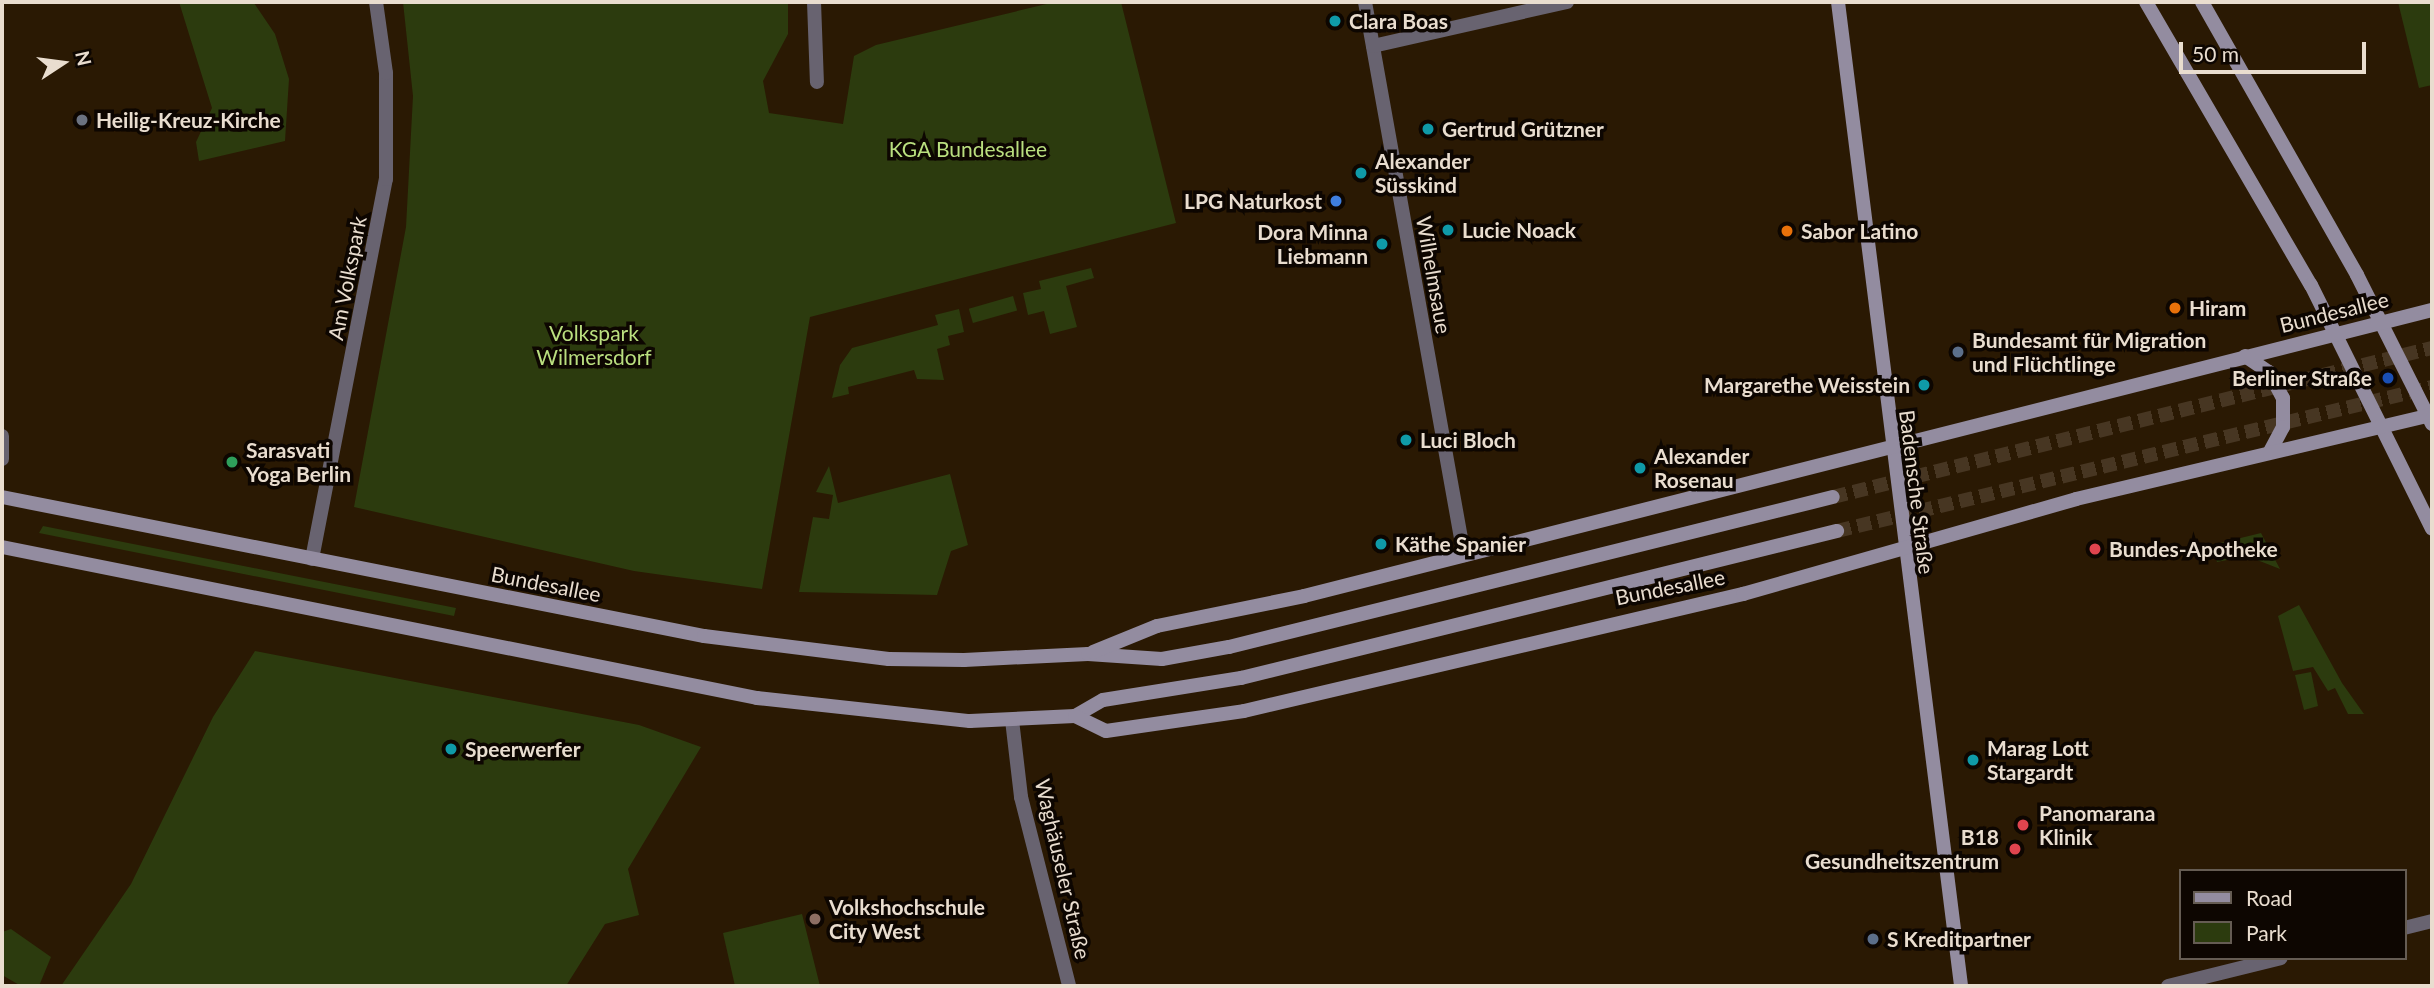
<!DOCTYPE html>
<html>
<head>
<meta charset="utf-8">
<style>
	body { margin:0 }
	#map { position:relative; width:2434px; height:988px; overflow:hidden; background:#2a1903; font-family:Lato,sans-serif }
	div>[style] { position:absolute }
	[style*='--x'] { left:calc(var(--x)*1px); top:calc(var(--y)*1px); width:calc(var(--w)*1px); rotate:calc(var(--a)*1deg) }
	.green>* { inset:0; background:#2c3b0e; transform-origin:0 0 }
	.secondary-tunnel>* { height:14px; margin-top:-7px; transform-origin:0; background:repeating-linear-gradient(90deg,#473622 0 14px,transparent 0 21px) }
	.street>* { height:14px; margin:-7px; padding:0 7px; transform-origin:7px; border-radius:7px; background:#686370 }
	.secondary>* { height:14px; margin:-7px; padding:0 7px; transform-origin:7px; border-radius:7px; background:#938ca0 }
	.dots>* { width:19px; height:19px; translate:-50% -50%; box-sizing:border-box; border:4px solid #0d0601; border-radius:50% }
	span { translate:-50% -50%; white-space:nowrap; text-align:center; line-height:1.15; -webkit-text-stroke:7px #0d0601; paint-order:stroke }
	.poi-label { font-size:21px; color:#e9ddcf; font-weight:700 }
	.left { translate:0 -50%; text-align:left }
	.right { translate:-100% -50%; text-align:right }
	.park-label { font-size:21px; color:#badf7f }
	.street-label { font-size:21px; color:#e9ddcf }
	.frame { position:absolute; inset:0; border:4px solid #e9ddcf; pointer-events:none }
	.legend { position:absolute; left:2179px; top:869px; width:228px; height:91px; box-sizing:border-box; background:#0d0601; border:2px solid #655c53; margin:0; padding:9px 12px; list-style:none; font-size:21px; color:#e9ddcf }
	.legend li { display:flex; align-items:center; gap:14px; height:35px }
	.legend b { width:35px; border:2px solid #655c53 }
	.north { position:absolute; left:28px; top:28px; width:70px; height:70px; -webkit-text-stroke:5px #0d0601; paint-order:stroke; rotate:77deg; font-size:19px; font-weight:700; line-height:28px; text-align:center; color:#e9ddcf }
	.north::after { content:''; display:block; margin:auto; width:24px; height:32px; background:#e9ddcf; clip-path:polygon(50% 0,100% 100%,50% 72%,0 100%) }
	.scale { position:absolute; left:2179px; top:42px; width:187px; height:32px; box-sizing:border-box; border:4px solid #e9ddcf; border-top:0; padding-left:9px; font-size:21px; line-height:24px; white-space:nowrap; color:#e9ddcf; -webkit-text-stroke:5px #0d0601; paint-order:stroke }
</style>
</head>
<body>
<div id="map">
	<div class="green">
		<i style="clip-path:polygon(179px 2px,254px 3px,275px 34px,289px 79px,285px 141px,199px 161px,196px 142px,212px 108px)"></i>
		<i style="clip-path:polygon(403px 2px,788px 2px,788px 34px,763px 81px,769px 113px,843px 124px,854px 56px,876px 45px,1055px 2px,1121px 2px,1176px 223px,810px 317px,762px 589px,634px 571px,354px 507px,406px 227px,413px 96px)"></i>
		<i style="clip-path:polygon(2398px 2px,2432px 2px,2432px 85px,2419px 88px)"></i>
		<i style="clip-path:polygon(1091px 268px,1094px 278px,1066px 286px,1077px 327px,1050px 334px,1044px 311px,1028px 315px,1023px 293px,1041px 289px,1039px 281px)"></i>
		<i style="left:1013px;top:296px;width:15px;height:46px;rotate:74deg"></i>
		<i style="clip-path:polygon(959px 309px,964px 332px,948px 336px,950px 345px,937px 349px,944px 380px,917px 379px,914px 370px,848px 387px,849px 394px,832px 398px,840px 365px,852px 348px,938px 325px,935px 315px)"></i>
		<i style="clip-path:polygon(829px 466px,838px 503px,950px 474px,968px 545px,951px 551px,937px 595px,799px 592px,813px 517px,829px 519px,833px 495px,816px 492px)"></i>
		<i style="clip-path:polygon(43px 526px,289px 575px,456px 608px,454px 616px,39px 533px)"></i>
		<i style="clip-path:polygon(2261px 533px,2280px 569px,2247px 556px,2217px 562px,2212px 545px)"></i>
		<i style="clip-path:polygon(2299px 605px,2342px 683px,2364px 714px,2348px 714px,2335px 688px,2328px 691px,2313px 667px,2293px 671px,2278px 616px)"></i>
		<i style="clip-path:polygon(255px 651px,639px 725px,701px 747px,628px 869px,639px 915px,605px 924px,566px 986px,61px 986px,131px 884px,213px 717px)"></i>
		<i style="clip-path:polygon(2311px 672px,2318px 706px,2304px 710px,2295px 675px)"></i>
		<i style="clip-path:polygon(802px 914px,820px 986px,735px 986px,723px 933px)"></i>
		<i style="clip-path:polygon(11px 929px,51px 957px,39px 986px,21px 986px,2px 975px,2px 932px)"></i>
	</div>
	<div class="secondary-tunnel">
		<i style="--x:1833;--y:497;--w:617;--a:-13.97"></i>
		<i style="--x:1837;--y:531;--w:612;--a:-13.6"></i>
	</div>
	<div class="street">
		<i style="--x:814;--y:2;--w:80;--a:87.9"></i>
		<i style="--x:1365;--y:2;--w:562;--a:79.85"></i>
		<i style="--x:1373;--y:46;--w:199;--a:-12.8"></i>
		<i style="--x:2;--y:436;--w:23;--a:90"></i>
		<i style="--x:312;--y:559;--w:387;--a:-79"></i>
		<i style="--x:386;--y:179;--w:106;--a:-90"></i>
		<i style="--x:386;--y:73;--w:72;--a:-98"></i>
		<i style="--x:1012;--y:720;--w:78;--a:83.3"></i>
		<i style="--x:1021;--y:797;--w:195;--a:75.7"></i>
		<i style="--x:2404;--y:928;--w:29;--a:-14"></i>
		<i style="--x:2168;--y:986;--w:116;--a:-13.9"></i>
	</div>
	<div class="secondary">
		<i style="--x:1838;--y:2;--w:992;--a:82.87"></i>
		<i style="--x:2146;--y:2;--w:328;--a:59.8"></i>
		<i style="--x:2311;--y:285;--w:272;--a:63.6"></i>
		<i style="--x:2202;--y:2;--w:314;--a:60.4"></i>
		<i style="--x:2357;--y:275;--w:167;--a:63.3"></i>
		<i style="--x:2245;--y:356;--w:29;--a:34"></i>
		<i style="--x:2269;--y:372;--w:30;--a:62"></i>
		<i style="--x:2283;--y:398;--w:29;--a:90"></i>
		<i style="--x:2283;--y:427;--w:26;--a:118"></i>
		<i style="--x:2;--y:497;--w:716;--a:11.2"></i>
		<i style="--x:704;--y:636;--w:186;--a:7.1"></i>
		<i style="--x:889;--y:659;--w:75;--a:0.8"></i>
		<i style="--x:964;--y:660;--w:124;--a:-2.8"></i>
		<i style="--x:1088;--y:654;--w:74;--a:3.9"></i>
		<i style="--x:1162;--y:659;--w:68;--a:-10.2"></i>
		<i style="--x:1229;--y:647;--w:622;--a:-13.95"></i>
		<i style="--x:2;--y:547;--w:770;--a:11.31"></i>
		<i style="--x:757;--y:698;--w:214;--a:6.2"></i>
		<i style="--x:970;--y:721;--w:105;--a:-2.7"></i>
		<i style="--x:1075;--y:716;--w:32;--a:-30"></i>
		<i style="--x:1103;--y:700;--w:140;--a:-9.1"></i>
		<i style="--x:1241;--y:678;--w:614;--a:-13.86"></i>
		<i style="--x:1093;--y:652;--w:69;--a:-22.1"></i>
		<i style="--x:1157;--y:626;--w:150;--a:-11.5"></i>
		<i style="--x:1304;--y:596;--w:1164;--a:-14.23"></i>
		<i style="--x:1075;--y:716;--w:34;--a:26"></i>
		<i style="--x:1106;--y:731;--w:139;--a:-8.2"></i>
		<i style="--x:1244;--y:711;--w:513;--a:-13.2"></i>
		<i style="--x:1743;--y:594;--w:346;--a:-15.9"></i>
		<i style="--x:2076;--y:499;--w:366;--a:-13.3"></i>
	</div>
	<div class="dots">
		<i style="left:1335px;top:21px;background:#0f9aa8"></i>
		<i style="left:82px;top:120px;background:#6b7280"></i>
		<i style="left:1428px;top:129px;background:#0f9aa8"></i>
		<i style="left:1361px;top:173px;background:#0f9aa8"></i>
		<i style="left:1336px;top:201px;background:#3f7fe0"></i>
		<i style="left:1448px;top:230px;background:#0f9aa8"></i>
		<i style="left:1787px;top:231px;background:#e8710a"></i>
		<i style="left:1382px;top:244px;background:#0f9aa8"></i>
		<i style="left:2175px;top:308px;background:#e8710a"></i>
		<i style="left:1958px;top:352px;background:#5c6f8a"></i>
		<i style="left:2388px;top:378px;background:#1a4fb4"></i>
		<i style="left:1924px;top:385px;background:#0f9aa8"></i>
		<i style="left:1406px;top:440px;background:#0f9aa8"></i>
		<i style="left:232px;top:462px;background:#2e9e5b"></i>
		<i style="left:1640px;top:468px;background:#0f9aa8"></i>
		<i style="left:1381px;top:544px;background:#0f9aa8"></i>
		<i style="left:2095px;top:549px;background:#e0444e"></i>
		<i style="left:451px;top:749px;background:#0f9aa8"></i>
		<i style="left:1973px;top:760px;background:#0f9aa8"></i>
		<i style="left:2023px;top:825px;background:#e0444e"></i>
		<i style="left:2015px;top:849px;background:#e0444e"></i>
		<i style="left:815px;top:919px;background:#8d6e63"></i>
		<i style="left:1873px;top:939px;background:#5c6f8a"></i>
	</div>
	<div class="poi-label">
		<span class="left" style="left:1349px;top:21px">Clara Boas</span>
		<span class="left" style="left:96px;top:120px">Heilig-Kreuz-Kirche</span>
		<span class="left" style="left:1442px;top:129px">Gertrud Grützner</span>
		<span class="left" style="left:1375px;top:173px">Alexander<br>Süsskind</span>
		<span class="right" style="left:1322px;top:201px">LPG Naturkost</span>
		<span class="left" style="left:1462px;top:230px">Lucie Noack</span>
		<span class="left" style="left:1801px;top:231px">Sabor Latino</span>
		<span class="right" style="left:1368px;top:244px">Dora Minna<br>Liebmann</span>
		<span class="left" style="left:2189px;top:308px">Hiram</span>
		<span class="left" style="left:1972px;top:352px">Bundesamt für Migration<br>und Flüchtlinge</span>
		<span class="right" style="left:2372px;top:378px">Berliner Straße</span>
		<span class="right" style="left:1910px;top:385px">Margarethe Weisstein</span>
		<span class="left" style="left:1420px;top:440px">Luci Bloch</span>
		<span class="left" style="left:246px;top:462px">Sarasvati<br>Yoga Berlin</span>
		<span class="left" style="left:1654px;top:468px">Alexander<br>Rosenau</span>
		<span class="left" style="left:1395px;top:544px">Käthe Spanier</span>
		<span class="left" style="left:2109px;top:549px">Bundes-Apotheke</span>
		<span class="left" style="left:1987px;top:760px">Marag Lott<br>Stargardt</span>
		<span class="left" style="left:465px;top:749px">Speerwerfer</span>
		<span class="left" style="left:2039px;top:825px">Panomarana<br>Klinik</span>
		<span class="right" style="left:1999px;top:849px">B18<br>Gesundheitszentrum</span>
		<span class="left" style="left:829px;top:919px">Volkshochschule<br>City West</span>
		<span class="left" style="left:1887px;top:939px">S Kreditpartner</span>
	</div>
	<div class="park-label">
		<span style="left:968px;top:149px">KGA Bundesallee</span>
		<span style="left:594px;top:345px">Volkspark<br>Wilmersdorf</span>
	</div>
	<div class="street-label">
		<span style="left:1434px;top:275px;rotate:80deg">Wilhelmsaue</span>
		<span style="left:347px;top:278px;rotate:-79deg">Am Volkspark</span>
		<span style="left:2334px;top:312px;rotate:-14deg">Bundesallee</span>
		<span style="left:1917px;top:492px;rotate:83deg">Badensche Straße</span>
		<span style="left:546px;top:584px;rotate:11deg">Bundesallee</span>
		<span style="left:1670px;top:587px;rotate:-11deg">Bundesallee</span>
		<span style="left:1063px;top:869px;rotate:77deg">Waghäuseler Straße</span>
	</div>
	<div class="frame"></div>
	<ul class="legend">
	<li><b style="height:9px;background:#938ca0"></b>Road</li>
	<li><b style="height:19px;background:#2c3b0e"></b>Park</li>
	</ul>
	<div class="north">N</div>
	<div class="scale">50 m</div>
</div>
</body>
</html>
